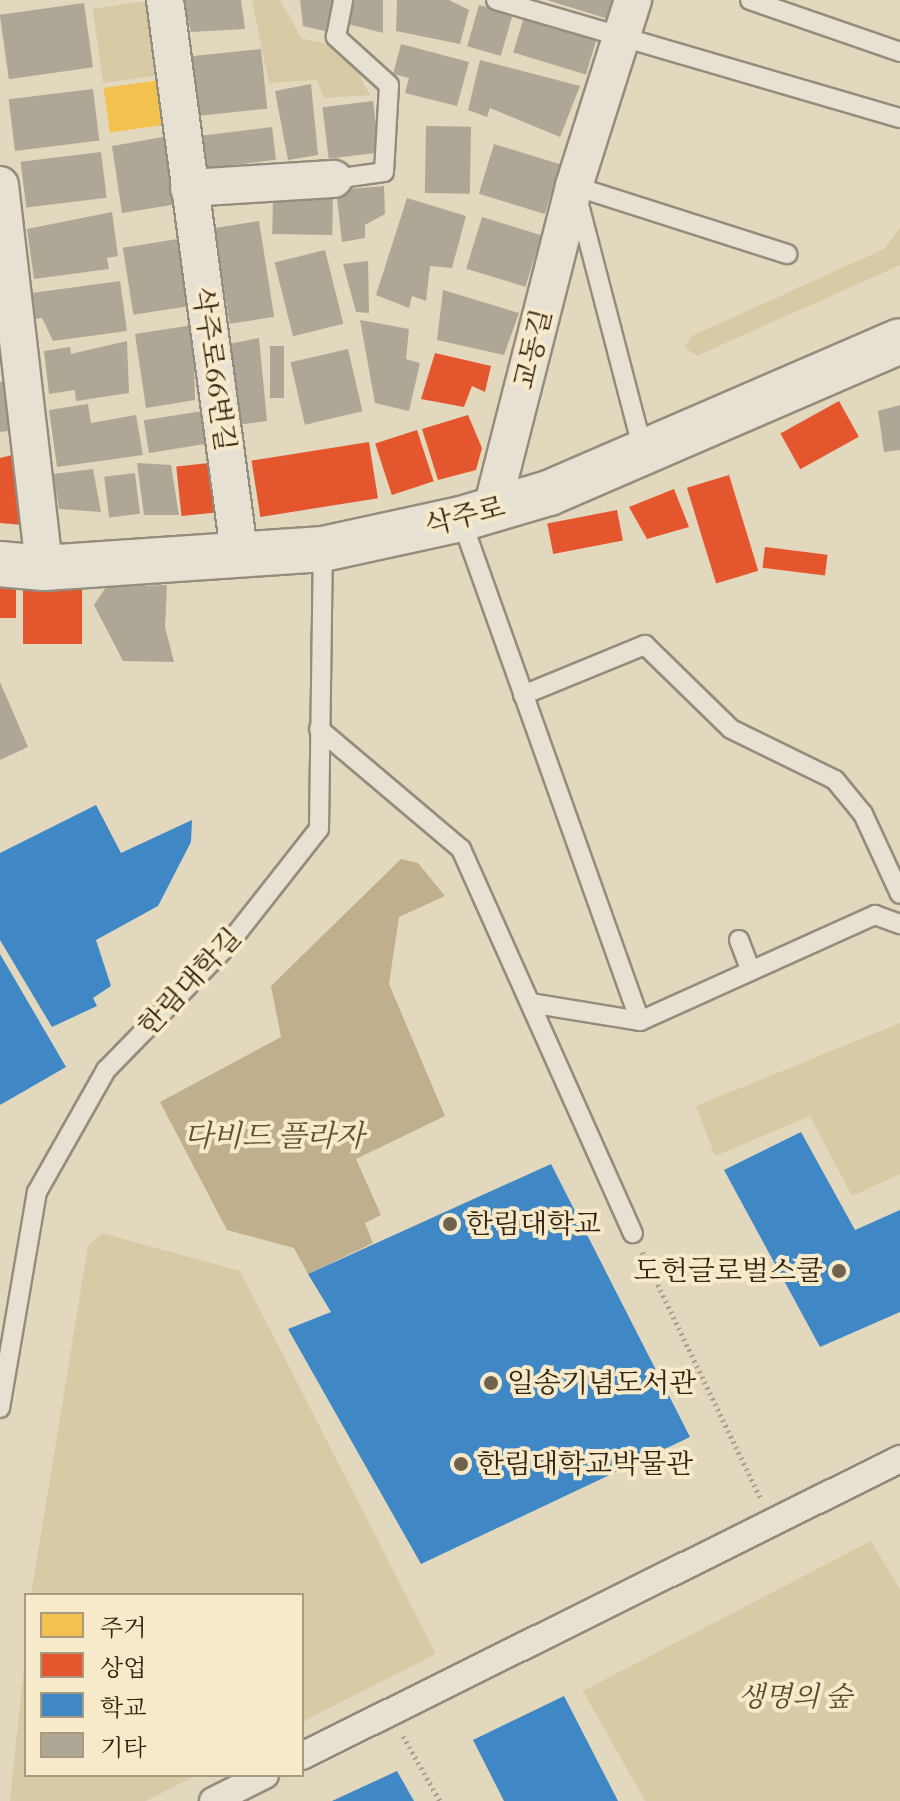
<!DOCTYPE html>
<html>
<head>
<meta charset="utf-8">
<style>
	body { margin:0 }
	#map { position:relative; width:900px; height:1801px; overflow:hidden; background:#e2d8bd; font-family:"IM FELL French Canon","Noto Serif KR",serif }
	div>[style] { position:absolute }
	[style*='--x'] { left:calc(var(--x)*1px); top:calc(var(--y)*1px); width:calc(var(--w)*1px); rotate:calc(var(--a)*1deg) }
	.green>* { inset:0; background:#d9caa6; transform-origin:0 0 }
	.water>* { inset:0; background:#c0af8d }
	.homes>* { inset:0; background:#f2c14e; transform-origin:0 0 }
	.shops>* { inset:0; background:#e4572e; transform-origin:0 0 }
	.schools>* { inset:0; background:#3f88c5 }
	.building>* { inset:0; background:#afa795; transform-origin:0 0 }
	.path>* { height:5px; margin-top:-2.5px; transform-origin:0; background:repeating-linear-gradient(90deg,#a6a094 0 2px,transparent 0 6px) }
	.roads { filter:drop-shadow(2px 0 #948d7c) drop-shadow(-2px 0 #948d7c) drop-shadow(0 2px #948d7c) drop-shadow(0 -2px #948d7c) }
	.service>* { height:18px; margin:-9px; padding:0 9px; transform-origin:9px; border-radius:9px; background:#e7e1d4 }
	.pedestrian>* { height:26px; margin:-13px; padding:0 13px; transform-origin:13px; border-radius:13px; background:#e7e1d4 }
	.minor>* { height:36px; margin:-18px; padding:0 18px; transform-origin:18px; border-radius:18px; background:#e7e1d4 }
	.tertiary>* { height:44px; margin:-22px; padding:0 22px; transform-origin:22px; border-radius:22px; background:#e7e1d4 }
	.dots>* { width:22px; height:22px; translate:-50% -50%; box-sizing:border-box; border:4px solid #f6eaca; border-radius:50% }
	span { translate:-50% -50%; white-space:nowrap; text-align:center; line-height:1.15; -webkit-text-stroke:8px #f6eaca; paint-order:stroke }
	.street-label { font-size:28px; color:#342312 }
	.poi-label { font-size:28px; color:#342312 }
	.left { translate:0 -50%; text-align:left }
	.right { translate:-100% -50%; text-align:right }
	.park-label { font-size:28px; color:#5b4a32; font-style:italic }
	.water-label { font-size:30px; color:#604e36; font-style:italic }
	.legend { position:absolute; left:24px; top:1593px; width:280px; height:184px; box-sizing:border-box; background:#f6eaca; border:2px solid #a89a80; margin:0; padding:10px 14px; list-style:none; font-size:24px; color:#342312 }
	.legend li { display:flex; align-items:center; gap:16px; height:40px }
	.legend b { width:40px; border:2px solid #a89a80 }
</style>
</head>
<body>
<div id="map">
	<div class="green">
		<i style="left:155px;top:0;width:75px;height:63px;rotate:82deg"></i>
		<i style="clip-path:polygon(252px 0,280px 0,302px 39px,324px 43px,354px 65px,370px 95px,324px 98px,317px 80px,269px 83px)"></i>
		<i style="clip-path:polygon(900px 228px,900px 265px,697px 356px,684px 347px,692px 336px,884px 249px)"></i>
		<i style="clip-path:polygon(900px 1023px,900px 1174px,852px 1196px,810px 1116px,715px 1156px,696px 1106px)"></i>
		<i style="clip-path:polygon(102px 1233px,240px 1271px,436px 1654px,302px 1722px,302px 1595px,31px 1595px,88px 1246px)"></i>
		<i style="clip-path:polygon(871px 1541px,900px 1590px,900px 1801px,645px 1801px,583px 1691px)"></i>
		<i style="clip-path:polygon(26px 1647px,26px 1775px,197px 1775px,146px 1801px,10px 1801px)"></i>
	</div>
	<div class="water">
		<i style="clip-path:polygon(401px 859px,418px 863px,445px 896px,399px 917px,389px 984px,445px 1116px,356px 1159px,381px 1215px,365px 1223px,373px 1243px,308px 1274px,294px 1248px,227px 1230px,160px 1102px,281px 1037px,271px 986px)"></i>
	</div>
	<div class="homes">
		<i style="left:167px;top:79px;width:45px;height:64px;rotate:82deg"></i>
	</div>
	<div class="shops">
		<i style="clip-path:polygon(435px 353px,491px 366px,485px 392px,472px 386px,464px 407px,421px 399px)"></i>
		<i style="left:839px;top:401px;width:41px;height:67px;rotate:61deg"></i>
		<i style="clip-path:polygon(468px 415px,482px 448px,476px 470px,438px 480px,422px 429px)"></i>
		<i style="left:417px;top:430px;width:54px;height:44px;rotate:72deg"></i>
		<i style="left:369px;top:442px;width:57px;height:119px;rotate:81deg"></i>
		<i style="clip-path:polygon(16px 454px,23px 525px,0 523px,0 458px)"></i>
		<i style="left:218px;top:462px;width:50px;height:42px;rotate:84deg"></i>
		<i style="left:729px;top:475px;width:100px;height:44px;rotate:73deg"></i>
		<i style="clip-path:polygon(674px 489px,689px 527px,647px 539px,629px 507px)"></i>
		<i style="left:617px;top:510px;width:31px;height:71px;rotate:79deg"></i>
		<i style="left:765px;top:547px;width:63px;height:21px;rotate:7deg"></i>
		<i style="left:23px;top:578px;width:59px;height:66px"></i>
		<i style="left:0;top:585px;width:16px;height:33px"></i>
	</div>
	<div class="schools">
		<i style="clip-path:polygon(96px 805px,121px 853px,192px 820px,191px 842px,158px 906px,96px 940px,111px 986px,93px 998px,97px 1006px,52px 1027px,0 940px,0 853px)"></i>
		<i style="clip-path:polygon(0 954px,66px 1067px,0 1105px)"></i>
		<i style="clip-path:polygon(801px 1132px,855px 1230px,900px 1210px,900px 1312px,820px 1347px,724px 1170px)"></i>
		<i style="clip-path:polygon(551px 1164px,690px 1437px,421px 1564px,288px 1329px,331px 1312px,308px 1274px)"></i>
		<i style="clip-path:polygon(564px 1696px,618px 1801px,504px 1801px,473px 1740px)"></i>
		<i style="clip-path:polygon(397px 1771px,414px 1801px,332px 1801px)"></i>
	</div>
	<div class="building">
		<i style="clip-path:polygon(183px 0,241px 0,245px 29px,191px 32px)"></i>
		<i style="clip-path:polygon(300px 0,336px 0,329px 32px,303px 26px)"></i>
		<i style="clip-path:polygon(351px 0,383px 0,383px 33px,344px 23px)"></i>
		<i style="clip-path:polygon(397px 0,449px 0,469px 10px,460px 44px,396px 31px)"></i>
		<i style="clip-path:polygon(547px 0,614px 0,608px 19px)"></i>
		<i style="left:84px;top:3px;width:65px;height:85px;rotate:82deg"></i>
		<i style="left:479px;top:5px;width:35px;height:43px;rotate:16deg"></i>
		<i style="left:524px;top:17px;width:76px;height:37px;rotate:17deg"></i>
		<i style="clip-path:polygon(401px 44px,469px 62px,457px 106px,405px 93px,409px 78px,393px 74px)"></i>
		<i style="left:261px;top:49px;width:60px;height:70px;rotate:84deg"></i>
		<i style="clip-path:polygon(480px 60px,580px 86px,560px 137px,490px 108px,487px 117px,468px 110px)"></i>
		<i style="clip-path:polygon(311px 84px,318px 155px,288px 160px,275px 91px)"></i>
		<i style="left:93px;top:89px;width:52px;height:85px;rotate:83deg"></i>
		<i style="left:373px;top:101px;width:52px;height:51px;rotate:83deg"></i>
		<i style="left:426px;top:126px;width:45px;height:67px;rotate:1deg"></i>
		<i style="left:272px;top:127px;width:33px;height:69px;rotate:83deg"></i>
		<i style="clip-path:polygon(163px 137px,165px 147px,174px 146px,184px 203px,122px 213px,112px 146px)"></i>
		<i style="left:494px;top:144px;width:69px;height:52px;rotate:17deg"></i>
		<i style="left:101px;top:152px;width:46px;height:81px;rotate:83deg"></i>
		<i style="clip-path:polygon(384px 186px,385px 214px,365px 225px,365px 238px,342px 242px,336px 190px)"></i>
		<i style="left:273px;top:193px;width:60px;height:41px;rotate:1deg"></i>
		<i style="clip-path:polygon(407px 198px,466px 216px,452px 268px,430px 266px,426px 301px,412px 296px,409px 308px,376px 295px)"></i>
		<i style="clip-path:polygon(112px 212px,118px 256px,107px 258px,109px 269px,34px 279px,27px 229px)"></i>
		<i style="left:482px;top:217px;width:62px;height:54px;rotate:17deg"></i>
		<i style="left:259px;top:221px;width:97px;height:45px;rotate:81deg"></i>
		<i style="left:184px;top:238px;width:68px;height:62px;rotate:81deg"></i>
		<i style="left:325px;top:250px;width:76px;height:52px;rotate:76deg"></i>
		<i style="clip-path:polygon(368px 261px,369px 313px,356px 312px,343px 264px)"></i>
		<i style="clip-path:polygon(120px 281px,127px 331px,53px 341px,42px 318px,35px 319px,32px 293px)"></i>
		<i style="clip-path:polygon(443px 290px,519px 313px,504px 355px,437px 340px)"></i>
		<i style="clip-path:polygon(360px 320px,409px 329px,406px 359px,420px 363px,409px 411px,375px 403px)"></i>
		<i style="clip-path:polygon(193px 325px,195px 400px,146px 408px,135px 334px)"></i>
		<i style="clip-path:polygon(259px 338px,267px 421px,236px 425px,220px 346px)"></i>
		<i style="clip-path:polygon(127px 341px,129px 393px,76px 401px,75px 390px,49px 394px,44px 351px,70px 347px,71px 354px)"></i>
		<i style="left:270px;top:346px;width:14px;height:52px"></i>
		<i style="left:348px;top:349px;width:64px;height:59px;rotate:77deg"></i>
		<i style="clip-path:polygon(9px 381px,15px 430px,0 432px,0 382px)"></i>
		<i style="clip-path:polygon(88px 404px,91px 423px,136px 415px,143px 455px,57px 467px,49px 410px)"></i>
		<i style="clip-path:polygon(900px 405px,900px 450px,884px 452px,878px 411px)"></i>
		<i style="left:209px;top:410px;width:33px;height:66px;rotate:81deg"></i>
		<i style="clip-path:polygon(137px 463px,171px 465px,179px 515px,144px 515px)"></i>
		<i style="clip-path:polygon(93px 469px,101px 512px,59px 509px,53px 474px)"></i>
		<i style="left:135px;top:473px;width:41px;height:31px;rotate:83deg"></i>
		<i style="clip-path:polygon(167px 585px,165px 627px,174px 662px,123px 661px,94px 605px,106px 587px)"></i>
		<i style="clip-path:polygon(0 682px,28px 747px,0 760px)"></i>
	</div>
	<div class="path">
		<i style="--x:642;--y:1252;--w:274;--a:64.3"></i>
		<i style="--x:403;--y:1736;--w:75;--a:60.4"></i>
	</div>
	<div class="roads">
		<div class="service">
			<i style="--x:496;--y:0;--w:421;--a:16.3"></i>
			<i style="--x:750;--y:0;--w:159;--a:19.1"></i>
			<i style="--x:334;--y:179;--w:50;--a:-8"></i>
			<i style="--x:384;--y:172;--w:87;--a:-86.7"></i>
			<i style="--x:389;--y:85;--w:72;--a:-137.8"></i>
			<i style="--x:336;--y:37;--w:38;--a:-79"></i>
			<i style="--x:574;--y:186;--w:224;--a:17.7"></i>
			<i style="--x:577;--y:197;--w:261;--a:75.4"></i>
			<i style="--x:461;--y:519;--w:533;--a:70.38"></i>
			<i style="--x:640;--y:1021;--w:258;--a:-24.3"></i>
			<i style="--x:875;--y:915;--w:27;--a:20"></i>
			<i style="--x:523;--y:695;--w:132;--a:-22.3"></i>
			<i style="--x:645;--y:645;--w:120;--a:44.3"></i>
			<i style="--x:731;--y:729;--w:116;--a:26.1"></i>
			<i style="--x:835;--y:780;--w:44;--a:50.5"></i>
			<i style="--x:863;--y:814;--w:88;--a:65.2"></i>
			<i style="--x:319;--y:729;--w:186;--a:40.2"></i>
			<i style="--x:461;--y:849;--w:421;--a:65.9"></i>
			<i style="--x:739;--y:940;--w:33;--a:69"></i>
			<i style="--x:530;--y:1003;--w:111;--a:9.3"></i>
			<i style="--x:0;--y:1408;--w:219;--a:-80.3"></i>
			<i style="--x:37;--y:1192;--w:140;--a:-60.5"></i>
			<i style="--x:106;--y:1070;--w:172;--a:-45.7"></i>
			<i style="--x:226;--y:947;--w:150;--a:-51.8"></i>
			<i style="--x:319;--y:829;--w:280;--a:-89.2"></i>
		</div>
		<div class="pedestrian">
			<i style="--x:302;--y:1756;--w:668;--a:-26.41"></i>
			<i style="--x:213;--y:1801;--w:58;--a:-26.6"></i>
		</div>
		<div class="minor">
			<i style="--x:165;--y:0;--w:556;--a:82.35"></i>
			<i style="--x:0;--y:185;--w:386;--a:83.4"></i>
			<i style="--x:189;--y:188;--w:145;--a:-3.6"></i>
			<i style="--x:491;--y:512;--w:336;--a:-75.7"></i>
			<i style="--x:574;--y:186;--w:195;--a:-72.4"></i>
		</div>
		<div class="tertiary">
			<i style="--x:0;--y:564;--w:44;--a:5.2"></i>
			<i style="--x:44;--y:568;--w:280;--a:-3.9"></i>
			<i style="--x:323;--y:549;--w:141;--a:-12.3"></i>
			<i style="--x:461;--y:519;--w:92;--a:-16.5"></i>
			<i style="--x:549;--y:493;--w:382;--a:-23.4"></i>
		</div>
	</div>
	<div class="dots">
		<i style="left:450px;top:1224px;background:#71624e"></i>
		<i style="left:839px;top:1271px;background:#71624e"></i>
		<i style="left:491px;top:1383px;background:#71624e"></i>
		<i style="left:461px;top:1464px;background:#71624e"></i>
	</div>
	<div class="street-label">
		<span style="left:533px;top:349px;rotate:-76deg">교동길</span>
		<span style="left:214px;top:369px;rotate:82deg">삭주로66번길</span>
		<span style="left:465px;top:516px;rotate:-14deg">삭주로</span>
		<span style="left:190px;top:982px;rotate:-47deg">한림대학길</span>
	</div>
	<div class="poi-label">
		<span class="left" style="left:466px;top:1224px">한림대학교</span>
		<span class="right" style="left:823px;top:1271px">도헌글로벌스쿨</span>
		<span class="left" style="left:507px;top:1383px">일송기념도서관</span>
		<span class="left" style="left:477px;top:1464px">한림대학교박물관</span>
	</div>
	<div class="park-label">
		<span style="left:795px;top:1697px">생명의 숲</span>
	</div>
	<div class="water-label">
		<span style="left:274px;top:1137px">다비드 플라자</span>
	</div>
	<ul class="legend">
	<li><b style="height:22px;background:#f2c14e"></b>주거</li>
	<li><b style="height:22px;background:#e4572e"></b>상업</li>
	<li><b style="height:22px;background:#3f88c5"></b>학교</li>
	<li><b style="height:22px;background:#afa795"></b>기타</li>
	</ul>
</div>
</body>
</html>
